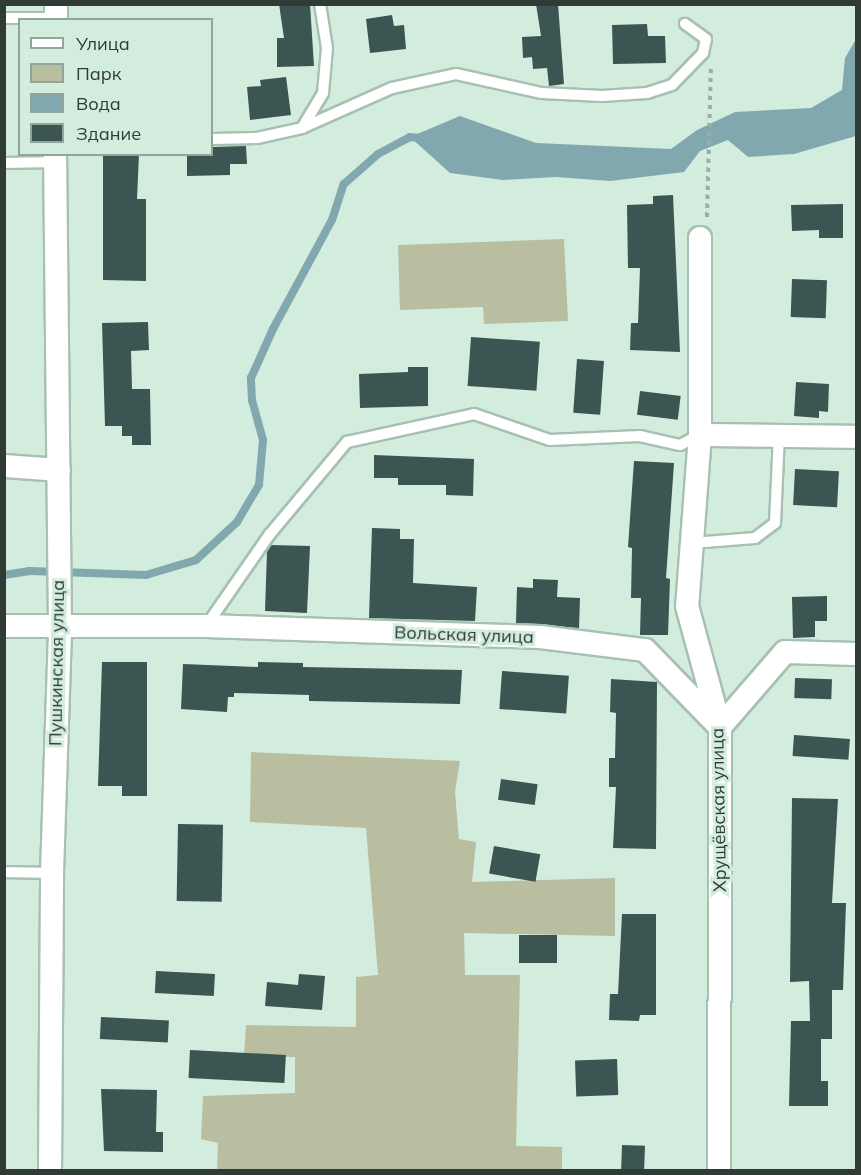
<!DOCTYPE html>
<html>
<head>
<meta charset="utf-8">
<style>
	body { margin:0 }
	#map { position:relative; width:861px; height:1175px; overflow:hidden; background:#d2ecde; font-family:Mulish,sans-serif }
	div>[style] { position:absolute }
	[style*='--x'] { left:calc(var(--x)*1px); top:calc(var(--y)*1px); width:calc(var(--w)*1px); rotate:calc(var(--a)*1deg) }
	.green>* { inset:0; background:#babea0 }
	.water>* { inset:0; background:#82a8af }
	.stream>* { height:8px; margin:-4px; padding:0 4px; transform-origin:4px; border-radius:4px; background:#82a8af }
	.building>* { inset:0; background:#3a5552; transform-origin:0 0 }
	.path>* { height:4px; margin-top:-2px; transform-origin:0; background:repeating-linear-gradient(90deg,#9aafa4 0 4.5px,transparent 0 9px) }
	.roads { filter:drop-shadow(2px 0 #a8c0b2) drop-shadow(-2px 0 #a8c0b2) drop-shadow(0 2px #a8c0b2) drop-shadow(0 -2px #a8c0b2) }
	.lane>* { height:10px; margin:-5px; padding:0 5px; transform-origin:5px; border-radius:5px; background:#fff }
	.street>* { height:22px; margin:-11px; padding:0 11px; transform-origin:11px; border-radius:11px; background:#fff }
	span { translate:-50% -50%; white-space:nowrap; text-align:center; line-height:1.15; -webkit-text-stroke:6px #d2ecde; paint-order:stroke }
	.street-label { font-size:18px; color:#313b35 }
	.frame { position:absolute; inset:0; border:6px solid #313b35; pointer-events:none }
	.legend { position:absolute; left:18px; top:18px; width:195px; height:138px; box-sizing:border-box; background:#d2ecde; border:2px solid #92a59a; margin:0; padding:8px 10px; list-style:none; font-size:18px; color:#313b35 }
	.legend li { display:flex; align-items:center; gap:12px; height:30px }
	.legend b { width:30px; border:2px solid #92a59a }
</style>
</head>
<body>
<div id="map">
	<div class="green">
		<i style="clip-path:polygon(564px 239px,568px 321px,484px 324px,483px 307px,400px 310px,398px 245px)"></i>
		<i style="clip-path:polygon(251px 752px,460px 761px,455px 792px,459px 839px,476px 842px,472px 882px,615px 878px,615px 936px,464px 933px,465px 975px,520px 975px,516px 1146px,562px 1147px,562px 1170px,217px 1170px,218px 1143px,201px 1139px,203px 1096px,295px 1093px,295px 1057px,244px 1056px,246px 1025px,356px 1027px,356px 977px,378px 975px,366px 828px,250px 822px)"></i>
	</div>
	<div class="water">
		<i style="clip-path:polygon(856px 39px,856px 136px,794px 154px,748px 157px,728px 140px,700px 151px,684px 172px,610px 181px,556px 177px,503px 180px,450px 173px,410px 137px,460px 116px,536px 143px,671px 149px,697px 130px,735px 112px,811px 108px,842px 90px,845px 58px)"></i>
	</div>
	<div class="stream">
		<i style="--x:4;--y:575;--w:26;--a:-9"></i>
		<i style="--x:30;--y:571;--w:116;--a:2"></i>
		<i style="--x:146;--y:575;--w:52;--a:-16.7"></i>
		<i style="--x:196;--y:560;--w:56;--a:-42.8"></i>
		<i style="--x:237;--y:522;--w:43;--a:-59.3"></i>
		<i style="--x:259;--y:485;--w:45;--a:-84.9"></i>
		<i style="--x:263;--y:440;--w:41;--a:-105.4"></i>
		<i style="--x:252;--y:400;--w:22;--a:-93"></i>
		<i style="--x:251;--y:378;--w:54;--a:-65.8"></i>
		<i style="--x:273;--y:329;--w:124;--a:-61.6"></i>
		<i style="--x:332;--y:220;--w:38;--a:-72"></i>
		<i style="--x:344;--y:184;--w:45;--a:-41.4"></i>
		<i style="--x:378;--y:154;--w:36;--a:-28"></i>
		<i style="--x:410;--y:137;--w:10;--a:6"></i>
	</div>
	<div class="building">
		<i style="clip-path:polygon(279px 4px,310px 4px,314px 66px,277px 67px,277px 38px,284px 38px)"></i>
		<i style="clip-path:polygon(536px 4px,558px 4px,564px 84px,549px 86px,547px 68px,533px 69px,532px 57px,523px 58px,522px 37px,541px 36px)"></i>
		<i style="clip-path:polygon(392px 15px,394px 26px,404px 25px,406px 49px,370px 53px,366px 19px)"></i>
		<i style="clip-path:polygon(647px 24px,648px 36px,665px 36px,666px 63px,613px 64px,612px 25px)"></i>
		<i style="clip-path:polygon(286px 77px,291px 115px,250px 120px,247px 87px,261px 86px,260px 80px)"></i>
		<i style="clip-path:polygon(212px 147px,246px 146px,247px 164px,230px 164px,230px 175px,187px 176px,187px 154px,212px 154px)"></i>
		<i style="clip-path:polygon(103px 154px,139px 154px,137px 199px,146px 199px,146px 281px,103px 280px)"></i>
		<i style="clip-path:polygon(673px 195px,680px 352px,630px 350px,631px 323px,638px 323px,640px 268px,628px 268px,627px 205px,653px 204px,653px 196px)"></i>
		<i style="clip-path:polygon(843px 204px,843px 238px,819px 238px,819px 230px,792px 231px,791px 205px)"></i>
		<i style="left:792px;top:279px;width:35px;height:38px;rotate:2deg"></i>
		<i style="clip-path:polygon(148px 322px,149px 350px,131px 351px,132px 389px,150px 389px,151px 445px,132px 445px,132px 436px,122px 436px,122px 426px,105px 426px,102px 323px)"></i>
		<i style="left:471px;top:337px;width:69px;height:49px;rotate:4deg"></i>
		<i style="left:577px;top:359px;width:27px;height:54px;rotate:4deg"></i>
		<i style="clip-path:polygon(408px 367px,428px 367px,428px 406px,360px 408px,359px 374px,408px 372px)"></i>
		<i style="clip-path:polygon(796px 382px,829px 384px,828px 412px,819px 411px,819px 418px,794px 416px)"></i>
		<i style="left:640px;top:391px;width:41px;height:24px;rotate:7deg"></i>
		<i style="clip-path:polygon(374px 455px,474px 459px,473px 496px,446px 495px,446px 485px,398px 485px,398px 478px,374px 478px)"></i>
		<i style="clip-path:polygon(634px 461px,674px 463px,666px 578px,670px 579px,668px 635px,640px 635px,641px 598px,631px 598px,632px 548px,628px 547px)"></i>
		<i style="left:795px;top:469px;width:44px;height:36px;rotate:3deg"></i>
		<i style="clip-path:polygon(372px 528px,400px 529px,400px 539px,414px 539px,413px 583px,477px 587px,475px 621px,369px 618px)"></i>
		<i style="clip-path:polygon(271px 545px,310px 546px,307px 613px,265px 611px,267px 552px)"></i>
		<i style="clip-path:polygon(533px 579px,558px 580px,557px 597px,580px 598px,579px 628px,516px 623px,517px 587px,533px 588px)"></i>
		<i style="clip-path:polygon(827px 596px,827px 621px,815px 621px,815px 637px,793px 638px,792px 597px)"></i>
		<i style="clip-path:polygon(102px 662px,147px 662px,147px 796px,122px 796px,122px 786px,98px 786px)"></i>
		<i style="clip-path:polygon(258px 662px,303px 663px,303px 667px,462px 670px,460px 704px,309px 701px,309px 695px,234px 693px,234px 697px,228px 697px,227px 712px,181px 709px,183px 664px,258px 667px)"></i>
		<i style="left:502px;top:671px;width:67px;height:38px;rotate:4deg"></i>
		<i style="left:795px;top:678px;width:37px;height:20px;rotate:2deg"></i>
		<i style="clip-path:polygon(611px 679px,657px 682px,656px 849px,613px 848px,616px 787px,609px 787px,609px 758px,615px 758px,616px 713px,610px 712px)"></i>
		<i style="left:794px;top:735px;width:56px;height:21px;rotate:4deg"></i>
		<i style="left:501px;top:779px;width:37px;height:21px;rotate:8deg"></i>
		<i style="clip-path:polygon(792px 798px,838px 799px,832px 903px,846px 903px,843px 990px,832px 990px,832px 1039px,821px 1039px,821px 1081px,828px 1081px,828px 1106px,789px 1106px,791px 1021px,810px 1021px,809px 981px,790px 982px)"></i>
		<i style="left:178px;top:824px;width:45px;height:77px;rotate:1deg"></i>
		<i style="left:494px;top:846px;width:47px;height:28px;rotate:10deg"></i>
		<i style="clip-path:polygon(622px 914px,656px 914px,656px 1015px,640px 1015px,639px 1021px,609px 1020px,610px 994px,618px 994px)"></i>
		<i style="left:519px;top:935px;width:38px;height:28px"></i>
		<i style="left:156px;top:971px;width:59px;height:22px;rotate:3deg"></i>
		<i style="clip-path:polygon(299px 974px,325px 976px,322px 1010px,265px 1006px,267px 982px,298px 985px)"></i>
		<i style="left:101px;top:1017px;width:68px;height:22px;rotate:3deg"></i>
		<i style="left:190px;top:1050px;width:96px;height:28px;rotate:3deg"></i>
		<i style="left:617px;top:1059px;width:36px;height:42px;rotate:88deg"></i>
		<i style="clip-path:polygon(101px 1089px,157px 1090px,156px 1132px,163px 1132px,163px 1152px,104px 1151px)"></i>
		<i style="left:622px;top:1145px;width:23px;height:25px;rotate:2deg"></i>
	</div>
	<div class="path">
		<i style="--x:707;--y:217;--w:148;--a:-88.5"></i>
	</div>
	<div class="roads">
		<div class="lane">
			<i style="--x:4;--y:18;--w:52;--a:0"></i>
			<i style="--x:302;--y:128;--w:98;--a:-24"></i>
			<i style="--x:392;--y:88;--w:66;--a:-12.3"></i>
			<i style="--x:456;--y:74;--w:88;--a:12.5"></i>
			<i style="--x:542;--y:93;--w:60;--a:2.9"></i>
			<i style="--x:602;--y:96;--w:45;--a:-3.8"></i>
			<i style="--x:647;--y:93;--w:26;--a:-18"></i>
			<i style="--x:672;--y:85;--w:45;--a:-45.9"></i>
			<i style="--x:703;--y:53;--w:14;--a:-78"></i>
			<i style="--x:706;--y:39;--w:26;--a:-144"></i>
			<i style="--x:212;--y:139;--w:45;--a:-1.3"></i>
			<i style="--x:257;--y:138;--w:46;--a:-12.5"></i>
			<i style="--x:302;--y:128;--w:41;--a:-59"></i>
			<i style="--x:323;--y:93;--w:45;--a:-84.9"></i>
			<i style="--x:327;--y:48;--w:45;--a:-99"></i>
			<i style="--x:4;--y:163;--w:51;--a:-1.1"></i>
			<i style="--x:692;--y:543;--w:63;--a:-4.5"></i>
			<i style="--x:755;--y:538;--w:25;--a:-37"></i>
			<i style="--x:775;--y:523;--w:87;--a:-87.4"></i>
			<i style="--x:206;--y:626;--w:112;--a:-55.2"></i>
			<i style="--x:270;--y:534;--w:120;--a:-50.1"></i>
			<i style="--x:347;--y:442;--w:130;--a:-12.4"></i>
			<i style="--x:474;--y:414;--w:80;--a:18.9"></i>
			<i style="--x:550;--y:440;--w:90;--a:-2.5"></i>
			<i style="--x:640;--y:436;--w:41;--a:12.7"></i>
			<i style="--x:680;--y:445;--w:22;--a:-27"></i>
			<i style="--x:4;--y:872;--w:48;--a:1.2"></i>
		</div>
		<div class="street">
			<i style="--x:56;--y:20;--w:16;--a:-90"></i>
			<i style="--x:700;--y:238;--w:197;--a:90"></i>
			<i style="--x:700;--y:435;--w:171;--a:94.3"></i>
			<i style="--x:687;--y:606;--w:125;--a:74.7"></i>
			<i style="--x:720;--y:727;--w:443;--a:90.1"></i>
			<i style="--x:700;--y:435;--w:156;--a:0.7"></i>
			<i style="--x:4;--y:466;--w:55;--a:4.2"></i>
			<i style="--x:4;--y:626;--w:202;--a:0"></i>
			<i style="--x:206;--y:626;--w:334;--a:1.9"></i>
			<i style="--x:540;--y:637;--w:106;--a:7.1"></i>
			<i style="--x:645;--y:650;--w:107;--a:45.8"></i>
			<i style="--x:720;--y:727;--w:99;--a:-49.1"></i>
			<i style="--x:785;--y:652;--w:71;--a:1.6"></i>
			<i style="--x:50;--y:1170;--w:297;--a:-89.6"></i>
			<i style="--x:52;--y:873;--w:246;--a:-88.1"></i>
			<i style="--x:60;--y:627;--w:473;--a:-90.6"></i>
		</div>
	</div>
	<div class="street-label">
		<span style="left:464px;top:635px;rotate:2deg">Вольская улица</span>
		<span style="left:57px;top:663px;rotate:-89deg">Пушкинская улица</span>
		<span style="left:719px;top:810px;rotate:-91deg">Хрущёвская улица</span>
	</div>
	<div class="frame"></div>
	<ul class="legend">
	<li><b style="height:8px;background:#fff"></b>Улица</li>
	<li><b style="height:16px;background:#babea0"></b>Парк</li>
	<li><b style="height:16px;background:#82a8af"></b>Вода</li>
	<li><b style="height:16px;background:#3a5552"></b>Здание</li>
	</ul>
</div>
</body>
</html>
